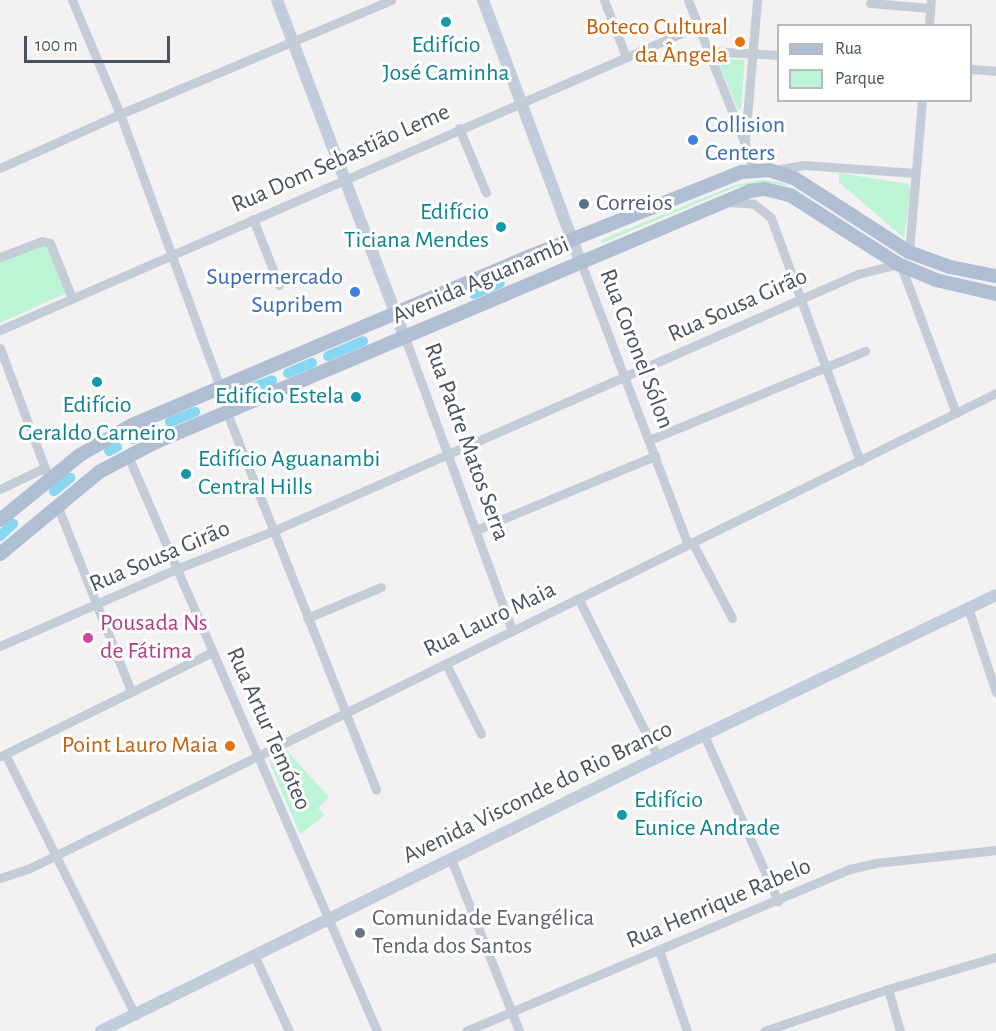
<!DOCTYPE html>
<html>
<head>
<meta charset="utf-8">
<style>
	body { margin:0 }
	#map { position:relative; width:996px; height:1031px; overflow:hidden; background:#f3f1f1; font-family:"Alegreya Sans",sans-serif }
	div>[style] { position:absolute }
	[style*='--x'] { left:calc(var(--x)*1px); top:calc(var(--y)*1px); width:calc(var(--w)*1px); rotate:calc(var(--a)*1deg) }
	.green>* { inset:0; background:#bdf4d5 }
	.canal>* { height:10px; margin:-5px; padding:0 5px; transform-origin:5px; border-radius:5px; background:#86d7f4 }
	.street>* { height:9px; margin:-4.5px; padding:0 4.5px; transform-origin:4.5px; border-radius:4.5px; background:#c4ccd7 }
	.secondary>* { height:12px; margin:-6px; padding:0 6px; transform-origin:6px; border-radius:6px; background:#c2cddb }
	.primary>* { height:14px; margin:-7px; padding:0 7px; transform-origin:7px; border-radius:7px; background:#afbed2 }
	.dots>* { width:16px; height:16px; translate:-50% -50%; box-sizing:border-box; border:3px solid #fff; border-radius:50% }
	span { translate:-50% -50%; white-space:nowrap; text-align:center; line-height:1.15; -webkit-text-stroke:6px #fff; paint-order:stroke }
	.food-label { font-size:24px; color:#c56008 }
	.right { translate:-100% -50%; text-align:right }
	.culture-label { font-size:24px; color:#0d838f }
	.left { translate:0 -50%; text-align:left }
	.shop-label { font-size:24px; color:#366cbe }
	.street-label { font-size:24px; color:#475360 }
	.service-label { font-size:24px; color:#4e5e75 }
	.hotel-label { font-size:24px; color:#b23c85 }
	.worship-label { font-size:24px; color:#5b616d }
	.legend { position:absolute; left:777px; top:24px; width:195px; height:78px; box-sizing:border-box; background:#fff; border:2px solid #b5babf; margin:0; padding:8px 10px; list-style:none; font-size:18px; color:#475360 }
	.legend li { display:flex; align-items:center; gap:12px; height:30px }
	.legend b { width:30px; border:2px solid #b5babf }
	.scale { position:absolute; left:24px; top:36px; width:146px; height:27px; box-sizing:border-box; border:3px solid #475360; border-top:0; padding-left:8px; font-size:18px; line-height:21px; white-space:nowrap; color:#475360; -webkit-text-stroke:4px #fff; paint-order:stroke }
</style>
</head>
<body>
<div id="map">
	<div class="green">
		<i style="clip-path:polygon(721px 58px,745px 60px,741px 108px,738px 110px,718px 61px)"></i>
		<i style="clip-path:polygon(839px 173px,908px 184px,911px 190px,904px 238px,839px 182px)"></i>
		<i style="clip-path:polygon(762px 180px,779px 182px,791px 186px,762px 182px,736px 187px,602px 243px,601px 240px,735px 185px)"></i>
		<i style="clip-path:polygon(46px 244px,67px 293px,0 323px,0 262px)"></i>
		<i style="clip-path:polygon(287px 751px,329px 797px,318px 808px,325px 815px,300px 834px,270px 764px,271px 758px)"></i>
	</div>
	<div class="canal">
		<i style="--x:474;--y:294;--w:28;--a:-23"></i>
		<i style="--x:328;--y:356;--w:38;--a:-23"></i>
		<i style="--x:288;--y:373;--w:26;--a:-23"></i>
		<i style="--x:244;--y:391;--w:30;--a:-21"></i>
		<i style="--x:170;--y:422;--w:27;--a:-22"></i>
		<i style="--x:133;--y:439;--w:24;--a:-24"></i>
		<i style="--x:109;--y:451;--w:9;--a:-27"></i>
		<i style="--x:54;--y:491;--w:21;--a:-39"></i>
		<i style="--x:0;--y:536;--w:18;--a:-43"></i>
	</div>
	<div class="street">
		<i style="--x:72;--y:0;--w:124;--a:67.2"></i>
		<i style="--x:120;--y:114;--w:292;--a:69.9"></i>
		<i style="--x:604;--y:0;--w:61;--a:68.9"></i>
		<i style="--x:688;--y:0;--w:155;--a:68.4"></i>
		<i style="--x:745;--y:144;--w:28;--a:73"></i>
		<i style="--x:870;--y:3;--w:60;--a:4.8"></i>
		<i style="--x:929;--y:26;--w:26;--a:-86"></i>
		<i style="--x:709;--y:51;--w:69;--a:3.3"></i>
		<i style="--x:970;--y:69;--w:26;--a:4"></i>
		<i style="--x:459;--y:128;--w:70;--a:67.4"></i>
		<i style="--x:745;--y:141;--w:142;--a:-85.1"></i>
		<i style="--x:0;--y:168;--w:132;--a:-24.2"></i>
		<i style="--x:120;--y:114;--w:294;--a:-22.8"></i>
		<i style="--x:775;--y:170;--w:29;--a:-10"></i>
		<i style="--x:804;--y:165;--w:112;--a:4.1"></i>
		<i style="--x:728;--y:202;--w:26;--a:4"></i>
		<i style="--x:754;--y:204;--w:22;--a:39"></i>
		<i style="--x:771;--y:218;--w:259;--a:69.9"></i>
		<i style="--x:253;--y:219;--w:71;--a:68.5"></i>
		<i style="--x:909;--y:252;--w:153;--a:-85.1"></i>
		<i style="--x:0;--y:257;--w:45;--a:-20.9"></i>
		<i style="--x:42;--y:241;--w:8;--a:14"></i>
		<i style="--x:50;--y:243;--w:59;--a:68.2"></i>
		<i style="--x:581;--y:263;--w:301;--a:69.2"></i>
		<i style="--x:901;--y:266;--w:157;--a:69.5"></i>
		<i style="--x:0;--y:330;--w:761;--a:-23.53"></i>
		<i style="--x:405;--y:338;--w:311;--a:69.9"></i>
		<i style="--x:0;--y:348;--w:140;--a:69.5"></i>
		<i style="--x:227;--y:413;--w:405;--a:68.4"></i>
		<i style="--x:649;--y:440;--w:234;--a:-22.4"></i>
		<i style="--x:128;--y:456;--w:627;--a:66.59"></i>
		<i style="--x:0;--y:489;--w:49;--a:-25.5"></i>
		<i style="--x:57;--y:505;--w:200;--a:68.3"></i>
		<i style="--x:476;--y:530;--w:194;--a:-22.5"></i>
		<i style="--x:692;--y:542;--w:86;--a:62.2"></i>
		<i style="--x:579;--y:600;--w:176;--a:63.3"></i>
		<i style="--x:968;--y:608;--w:89;--a:71.6"></i>
		<i style="--x:307;--y:618;--w:80;--a:-22.7"></i>
		<i style="--x:0;--y:646;--w:192;--a:-23.6"></i>
		<i style="--x:176;--y:569;--w:104;--a:-21.4"></i>
		<i style="--x:273;--y:531;--w:639;--a:-23.72"></i>
		<i style="--x:858;--y:274;--w:41;--a:-14"></i>
		<i style="--x:446;--y:664;--w:78;--a:63.4"></i>
		<i style="--x:704;--y:735;--w:182;--a:66"></i>
		<i style="--x:5;--y:754;--w:292;--a:63.5"></i>
		<i style="--x:1;--y:756;--w:235;--a:-26.2"></i>
		<i style="--x:451;--y:859;--w:185;--a:68.4"></i>
		<i style="--x:0;--y:878;--w:29;--a:-18"></i>
		<i style="--x:28;--y:869;--w:1079;--a:-26.18"></i>
		<i style="--x:659;--y:950;--w:86;--a:70.9"></i>
		<i style="--x:254;--y:955;--w:84;--a:65.3"></i>
		<i style="--x:888;--y:989;--w:44;--a:74.1"></i>
		<i style="--x:466;--y:1031;--w:417;--a:-22.9"></i>
		<i style="--x:850;--y:869;--w:26;--a:-13"></i>
		<i style="--x:875;--y:863;--w:122;--a:-6.1"></i>
		<i style="--x:764;--y:1031;--w:131;--a:-18.7"></i>
		<i style="--x:888;--y:989;--w:113;--a:-16.5"></i>
	</div>
	<div class="secondary">
		<i style="--x:277;--y:0;--w:361;--a:69.3"></i>
		<i style="--x:483;--y:0;--w:281;--a:69.6"></i>
		<i style="--x:101;--y:1031;--w:621;--a:-26.19"></i>
		<i style="--x:658;--y:757;--w:375;--a:-25.6"></i>
	</div>
	<div class="primary">
		<i style="--x:0;--y:520;--w:103;--a:-39.1"></i>
		<i style="--x:80;--y:455;--w:60;--a:-30"></i>
		<i style="--x:132;--y:425;--w:436;--a:-23"></i>
		<i style="--x:533;--y:255;--w:225;--a:-21.7"></i>
		<i style="--x:742;--y:172;--w:27;--a:-4"></i>
		<i style="--x:769;--y:170;--w:26;--a:18"></i>
		<i style="--x:794;--y:178;--w:137;--a:32.8"></i>
		<i style="--x:909;--y:252;--w:44;--a:20.1"></i>
		<i style="--x:950;--y:267;--w:47;--a:11.1"></i>
		<i style="--x:0;--y:554;--w:129;--a:-39.6"></i>
		<i style="--x:99;--y:472;--w:64;--a:-27.8"></i>
		<i style="--x:156;--y:442;--w:645;--a:-22.91"></i>
		<i style="--x:750;--y:191;--w:14;--a:-8"></i>
		<i style="--x:764;--y:189;--w:27;--a:13"></i>
		<i style="--x:790;--y:195;--w:128;--a:32.6"></i>
		<i style="--x:898;--y:264;--w:41;--a:22.8"></i>
		<i style="--x:936;--y:280;--w:62;--a:13.1"></i>
	</div>
	<div class="dots">
		<i style="left:446px;top:22px;background:#0f9aa8"></i>
		<i style="left:740px;top:42px;background:#e8710a"></i>
		<i style="left:693px;top:140px;background:#3f7fe0"></i>
		<i style="left:584px;top:204px;background:#5c6f8a"></i>
		<i style="left:501px;top:227px;background:#0f9aa8"></i>
		<i style="left:355px;top:292px;background:#3f7fe0"></i>
		<i style="left:97px;top:382px;background:#0f9aa8"></i>
		<i style="left:356px;top:397px;background:#0f9aa8"></i>
		<i style="left:186px;top:474px;background:#0f9aa8"></i>
		<i style="left:88px;top:638px;background:#d1479c"></i>
		<i style="left:230px;top:746px;background:#e8710a"></i>
		<i style="left:622px;top:815px;background:#0f9aa8"></i>
		<i style="left:360px;top:933px;background:#6b7280"></i>
	</div>
	<div class="food-label">
		<span class="right" style="left:728px;top:42px">Boteco Cultural<br>da Ângela</span>
		<span class="right" style="left:218px;top:746px">Point Lauro Maia</span>
	</div>
	<div class="culture-label">
		<span style="left:446px;top:60px">Edifício<br>José Caminha</span>
		<span class="right" style="left:489px;top:227px">Edifício<br>Ticiana Mendes</span>
		<span class="right" style="left:344px;top:397px">Edifício Estela</span>
		<span style="left:97px;top:420px">Edifício<br>Geraldo Carneiro</span>
		<span class="left" style="left:198px;top:474px">Edifício Aguanambi<br>Central Hills</span>
		<span class="left" style="left:634px;top:815px">Edifício<br>Eunice Andrade</span>
	</div>
	<div class="shop-label">
		<span class="left" style="left:705px;top:140px">Collision<br>Centers</span>
		<span class="right" style="left:343px;top:292px">Supermercado<br>Supribem</span>
	</div>
	<div class="street-label">
		<span style="left:341px;top:159px;rotate:-24deg">Rua Dom Sebastião Leme</span>
		<span style="left:481px;top:281px;rotate:-23deg">Avenida Aguanambi</span>
		<span style="left:738px;top:306px;rotate:-24deg">Rua Sousa Girão</span>
		<span style="left:636px;top:349px;rotate:69deg">Rua Coronel Sólon</span>
		<span style="left:466px;top:442px;rotate:70deg">Rua Padre Matos Serra</span>
		<span style="left:160px;top:557px;rotate:-23deg">Rua Sousa Girão</span>
		<span style="left:490px;top:620px;rotate:-26deg">Rua Lauro Maia</span>
		<span style="left:268px;top:729px;rotate:66deg">Rua Artur Temóteo</span>
		<span style="left:538px;top:793px;rotate:-26deg">Avenida Visconde do Rio Branco</span>
		<span style="left:719px;top:904px;rotate:-23deg">Rua Henrique Rabelo</span>
	</div>
	<div class="service-label">
		<span class="left" style="left:596px;top:204px">Correios</span>
	</div>
	<div class="hotel-label">
		<span class="left" style="left:100px;top:638px">Pousada Ns<br>de Fátima</span>
	</div>
	<div class="worship-label">
		<span class="left" style="left:372px;top:933px">Comunidade Evangélica<br>Tenda dos Santos</span>
	</div>
	<ul class="legend">
	<li><b style="height:8px;background:#afbed2"></b>Rua</li>
	<li><b style="height:16px;background:#bdf4d5"></b>Parque</li>
	</ul>
	<div class="scale">100 m</div>
</div>
</body>
</html>
